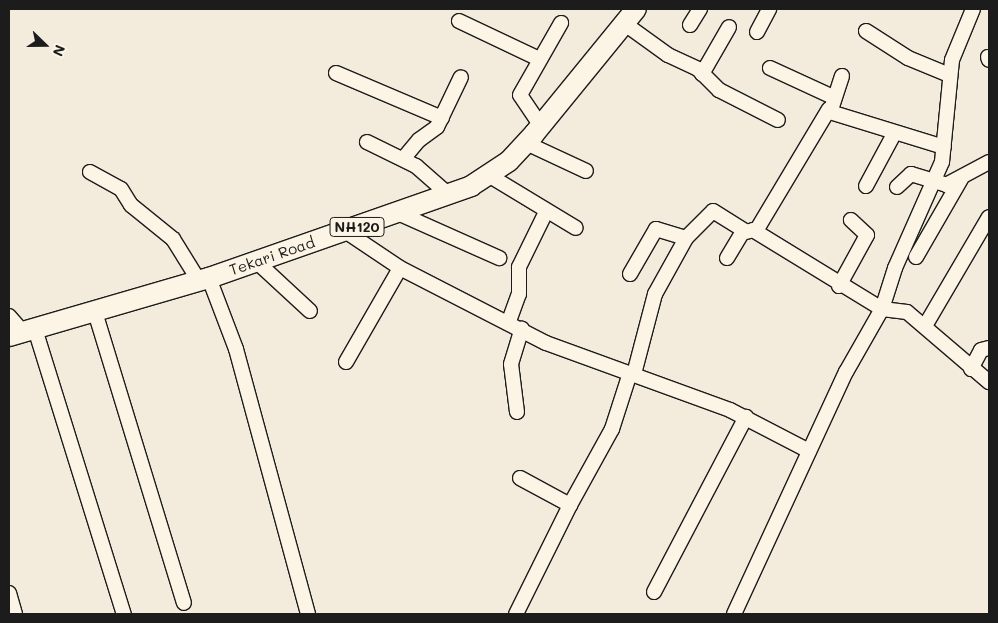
<!DOCTYPE html>
<html>
<head>
<meta charset="utf-8">
<style>
	body { margin:0 }
	#map { position:relative; width:998px; height:623px; overflow:hidden; background:#f3ecdd; font-family:Mali,sans-serif }
	div>[style] { position:absolute }
	[style*='--x'] { left:calc(var(--x)*1px); top:calc(var(--y)*1px); width:calc(var(--w)*1px); rotate:calc(var(--a)*1deg) }
	.roads { filter:drop-shadow(1px 0 #1c1c1c) drop-shadow(-1px 0 #1c1c1c) drop-shadow(0 1px #1c1c1c) drop-shadow(0 -1px #1c1c1c) }
	.minor>* { height:14px; margin:-7px; padding:0 7px; transform-origin:7px; border-radius:7px; background:#fcf5e5 }
	.highway>* { height:20px; margin:-10px; padding:0 10px; transform-origin:10px; border-radius:10px; background:#fcf5e5 }
	span { translate:-50% -50%; white-space:nowrap; text-align:center; line-height:1.15; -webkit-text-stroke:4.5px #fcf5e5; paint-order:stroke }
	.shield-label span { padding:1px 4px; background:#fcf5e5; border:1px solid; border-radius:4px; -webkit-text-stroke-width:0 }
	.shield-label { font-size:14px; color:#1c1c1c; font-weight:700 }
	.street-label { font-size:15px; color:#1c1c1c }
	.frame { position:absolute; inset:0; border:10px solid #1c1c1c; pointer-events:none }
	.north { position:absolute; left:20px; top:20px; width:50px; height:50px; -webkit-text-stroke:4px #fcf5e5; paint-order:stroke; rotate:112deg; font-size:14px; font-weight:700; line-height:20px; text-align:center; color:#1c1c1c }
	.north::after { content:''; display:block; margin:auto; width:18px; height:22px; background:#1c1c1c; clip-path:polygon(50% 0,100% 100%,50% 72%,0 100%) }
</style>
</head>
<body>
<div id="map">
	<div class="roads">
		<div class="minor">
			<i style="--x:459;--y:21;--w:89;--a:25.4"></i>
			<i style="--x:625;--y:24;--w:53;--a:35.8"></i>
			<i style="--x:668;--y:55;--w:33;--a:25"></i>
			<i style="--x:698;--y:69;--w:30;--a:45"></i>
			<i style="--x:719;--y:90;--w:66;--a:27"></i>
			<i style="--x:690;--y:25;--w:19;--a:-58"></i>
			<i style="--x:866;--y:31;--w:50;--a:32.7"></i>
			<i style="--x:908;--y:58;--w:44;--a:22.5"></i>
			<i style="--x:757;--y:32;--w:26;--a:-62"></i>
			<i style="--x:988;--y:57;--w:3;--a:72"></i>
			<i style="--x:770;--y:68;--w:69;--a:24.7"></i>
			<i style="--x:336;--y:73;--w:115;--a:23"></i>
			<i style="--x:702;--y:74;--w:54;--a:-60.1"></i>
			<i style="--x:842;--y:76;--w:38;--a:108"></i>
			<i style="--x:830;--y:112;--w:119;--a:17.1"></i>
			<i style="--x:541;--y:126;--w:37;--a:-124"></i>
			<i style="--x:520;--y:95;--w:83;--a:-60.3"></i>
			<i style="--x:367;--y:142;--w:55;--a:26.1"></i>
			<i style="--x:416;--y:166;--w:44;--a:41.3"></i>
			<i style="--x:526;--y:143;--w:66;--a:25"></i>
			<i style="--x:403;--y:159;--w:25;--a:-50"></i>
			<i style="--x:419;--y:140;--w:22;--a:-36"></i>
			<i style="--x:437;--y:127;--w:55;--a:-64.4"></i>
			<i style="--x:90;--y:172;--w:35;--a:29"></i>
			<i style="--x:121;--y:189;--w:19;--a:58"></i>
			<i style="--x:131;--y:205;--w:54;--a:39"></i>
			<i style="--x:173;--y:239;--w:49;--a:58.2"></i>
			<i style="--x:490;--y:176;--w:100;--a:31.2"></i>
			<i style="--x:866;--y:186;--w:59;--a:-61.7"></i>
			<i style="--x:897;--y:187;--w:19;--a:-43"></i>
			<i style="--x:911;--y:174;--w:37;--a:17"></i>
			<i style="--x:946;--y:185;--w:49;--a:-28.1"></i>
			<i style="--x:398;--y:213;--w:111;--a:24"></i>
			<i style="--x:345;--y:231;--w:66;--a:33.9"></i>
			<i style="--x:400;--y:268;--w:164;--a:27.2"></i>
			<i style="--x:546;--y:343;--w:196;--a:20"></i>
			<i style="--x:730;--y:410;--w:89;--a:27.4"></i>
			<i style="--x:756;--y:231;--w:142;--a:-59.1"></i>
			<i style="--x:916;--y:257;--w:90;--a:-60"></i>
			<i style="--x:727;--y:258;--w:29;--a:-59"></i>
			<i style="--x:742;--y:233;--w:11;--a:-15"></i>
			<i style="--x:753;--y:230;--w:151;--a:31.5"></i>
			<i style="--x:882;--y:309;--w:43;--a:-72.4"></i>
			<i style="--x:895;--y:268;--w:116;--a:-66.1"></i>
			<i style="--x:942;--y:162;--w:102;--a:-84.4"></i>
			<i style="--x:952;--y:60;--w:55;--a:-67.6"></i>
			<i style="--x:257;--y:262;--w:72;--a:42.8"></i>
			<i style="--x:630;--y:274;--w:52;--a:-60"></i>
			<i style="--x:656;--y:229;--w:31;--a:17"></i>
			<i style="--x:686;--y:238;--w:38;--a:-45"></i>
			<i style="--x:713;--y:211;--w:38;--a:32"></i>
			<i style="--x:209;--y:278;--w:76;--a:69.2"></i>
			<i style="--x:236;--y:349;--w:275;--a:74.8"></i>
			<i style="--x:839;--y:286;--w:58;--a:-61.2"></i>
			<i style="--x:867;--y:235;--w:22;--a:-137"></i>
			<i style="--x:95;--y:312;--w:304;--a:73"></i>
			<i style="--x:9;--y:316;--w:21;--a:49"></i>
			<i style="--x:509;--y:321;--w:29;--a:-70"></i>
			<i style="--x:519;--y:294;--w:27;--a:-90"></i>
			<i style="--x:519;--y:267;--w:61;--a:-63.9"></i>
			<i style="--x:925;--y:326;--w:126;--a:-59.6"></i>
			<i style="--x:35;--y:329;--w:299;--a:72.7"></i>
			<i style="--x:346;--y:362;--w:108;--a:-60.1"></i>
			<i style="--x:971;--y:369;--w:21;--a:-62"></i>
			<i style="--x:981;--y:350;--w:8;--a:-14"></i>
			<i style="--x:634;--y:374;--w:83;--a:-75.3"></i>
			<i style="--x:655;--y:294;--w:64;--a:-61"></i>
			<i style="--x:517;--y:412;--w:48;--a:-97.1"></i>
			<i style="--x:511;--y:364;--w:37;--a:-73"></i>
			<i style="--x:520;--y:478;--w:57;--a:28.4"></i>
			<i style="--x:570;--y:505;--w:87;--a:-61.1"></i>
			<i style="--x:612;--y:429;--w:59;--a:-72.2"></i>
			<i style="--x:654;--y:592;--w:198;--a:-62.3"></i>
			<i style="--x:9;--y:593;--w:22;--a:74"></i>
			<i style="--x:516;--y:614;--w:122;--a:-63.6"></i>
			<i style="--x:734;--y:614;--w:267;--a:-65.2"></i>
			<i style="--x:846;--y:372;--w:73;--a:-60.3"></i>
			<i style="--x:882;--y:309;--w:25;--a:7"></i>
			<i style="--x:907;--y:312;--w:108;--a:40.5"></i>
		</div>
		<div class="highway">
			<i style="--x:9;--y:336;--w:208;--a:-16.2"></i>
			<i style="--x:209;--y:278;--w:278;--a:-19.3"></i>
			<i style="--x:471;--y:186;--w:45;--a:-33.3"></i>
			<i style="--x:509;--y:161;--w:37;--a:-47"></i>
			<i style="--x:534;--y:134;--w:161;--a:-50.8"></i>
		</div>
	</div>
	<div class="shield-label">
		<span style="left:357px;top:227px">NH120</span>
	</div>
	<div class="street-label">
		<span style="left:272px;top:256px;rotate:-19deg">Tekari Road</span>
	</div>
	<div class="frame"></div>
	<div class="north">N</div>
</div>
</body>
</html>
